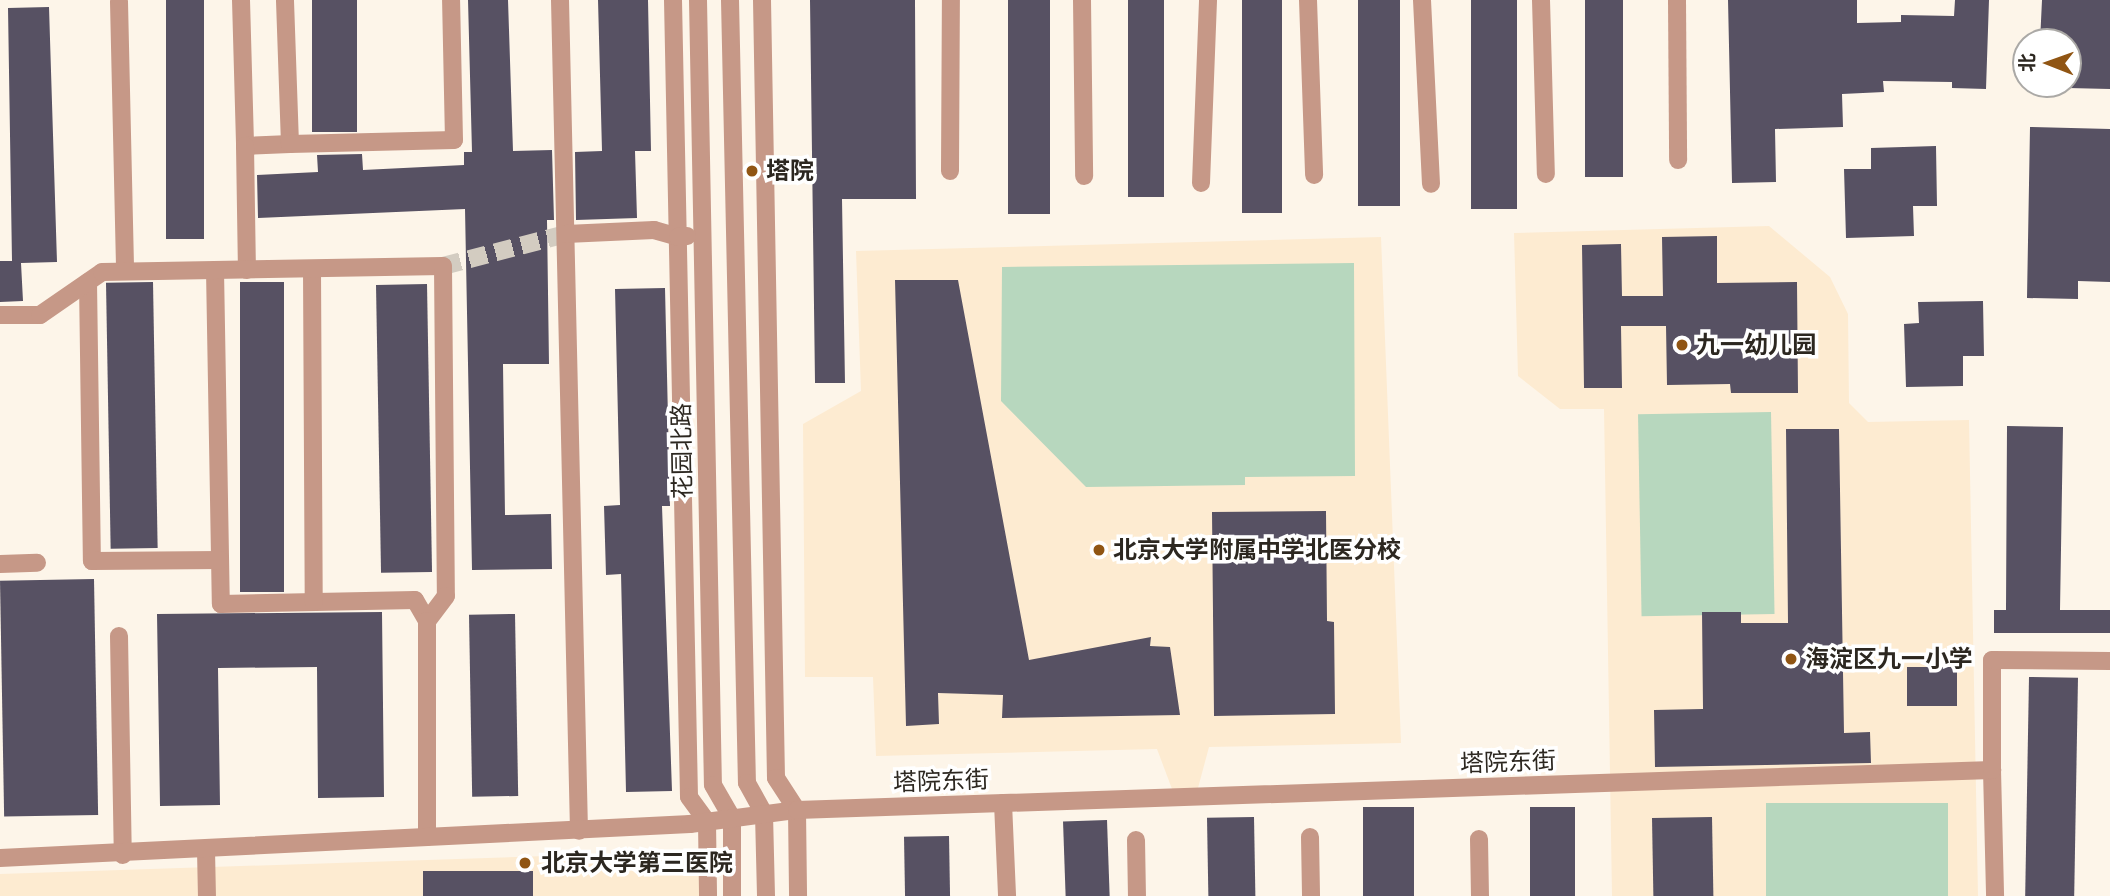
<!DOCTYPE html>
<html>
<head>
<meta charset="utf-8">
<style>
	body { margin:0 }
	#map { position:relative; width:2110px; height:896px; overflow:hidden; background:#fdf5e9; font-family:"Zilla Slab","Noto Sans SC",serif }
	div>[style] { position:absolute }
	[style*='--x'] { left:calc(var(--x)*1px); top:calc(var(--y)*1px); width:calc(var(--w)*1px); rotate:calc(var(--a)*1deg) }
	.built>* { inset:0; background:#fdebd1 }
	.green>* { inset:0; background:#b7d7be; transform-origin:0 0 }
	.building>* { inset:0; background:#575163; transform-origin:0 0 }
	.minor-tunnel>* { height:18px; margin-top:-9px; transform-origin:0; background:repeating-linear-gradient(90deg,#d3ccc1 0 18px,transparent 0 27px) }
	.minor>* { height:18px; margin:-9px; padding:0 9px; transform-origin:9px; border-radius:9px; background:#c69887 }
	.dots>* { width:19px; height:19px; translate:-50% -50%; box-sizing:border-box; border:4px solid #fff; border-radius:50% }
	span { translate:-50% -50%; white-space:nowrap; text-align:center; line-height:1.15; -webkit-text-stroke:7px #fff; paint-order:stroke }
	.poi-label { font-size:24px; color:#2c2720; font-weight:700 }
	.left { translate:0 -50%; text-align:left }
	.street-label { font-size:24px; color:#2c2720 }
	.north { position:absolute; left:2012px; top:28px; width:70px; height:70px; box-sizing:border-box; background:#fff; border:2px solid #aba9a6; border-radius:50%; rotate:271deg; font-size:19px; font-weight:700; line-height:28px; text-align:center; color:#2c2720 }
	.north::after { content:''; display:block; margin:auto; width:24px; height:32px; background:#905513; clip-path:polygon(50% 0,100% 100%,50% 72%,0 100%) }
</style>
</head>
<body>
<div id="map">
	<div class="built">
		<i style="clip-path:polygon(1769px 226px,1830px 277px,1848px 314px,1849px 403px,1868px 422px,1969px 420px,1978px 896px,1612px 896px,1604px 409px,1560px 409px,1518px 376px,1514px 233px)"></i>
		<i style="clip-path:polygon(1381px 237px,1401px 743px,1209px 747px,1198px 788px,1172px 789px,1157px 749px,876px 756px,873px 677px,805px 677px,803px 424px,861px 391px,856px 251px)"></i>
		<i style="clip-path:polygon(700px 851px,700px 896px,0 896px,0 874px)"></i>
	</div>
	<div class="green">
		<i style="clip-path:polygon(1354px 263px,1355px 476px,1245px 477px,1245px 485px,1086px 487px,1001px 401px,1002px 267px)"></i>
		<i style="left:1771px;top:412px;width:202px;height:133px;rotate:89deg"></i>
		<i style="left:1948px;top:803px;width:93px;height:182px;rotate:90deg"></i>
	</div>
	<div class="building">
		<i style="left:166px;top:0;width:38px;height:239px"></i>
		<i style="left:312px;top:0;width:45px;height:132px"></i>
		<i style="clip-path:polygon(468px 0,508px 0,513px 151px,552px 150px,554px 220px,547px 220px,549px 364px,503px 364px,505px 515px,551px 514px,552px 569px,472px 570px,465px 209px,258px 218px,257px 175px,318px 172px,317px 155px,362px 154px,363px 170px,464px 165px,464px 152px,472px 152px)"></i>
		<i style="clip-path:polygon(598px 0,648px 0,651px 151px,635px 151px,637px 218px,576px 220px,575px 152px,602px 151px)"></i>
		<i style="clip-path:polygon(810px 0,915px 0,916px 199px,842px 199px,845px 383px,815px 383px)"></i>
		<i style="left:1008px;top:0;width:42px;height:214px"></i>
		<i style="left:1128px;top:0;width:36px;height:197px"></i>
		<i style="left:1242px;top:0;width:40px;height:213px"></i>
		<i style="left:1358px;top:0;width:42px;height:206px"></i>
		<i style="left:1471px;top:0;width:46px;height:209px"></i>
		<i style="left:1585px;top:0;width:38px;height:177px"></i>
		<i style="clip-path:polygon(1728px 0,1857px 0,1857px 23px,1901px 22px,1901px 15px,1954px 16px,1955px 0,1989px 0,1986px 89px,1952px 88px,1952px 82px,1883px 81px,1884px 92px,1842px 94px,1843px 127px,1775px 129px,1776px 182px,1732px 183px)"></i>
		<i style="clip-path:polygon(2042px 0,2110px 0,2110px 89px,2068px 88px,2068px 42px,2040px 42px)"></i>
		<i style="clip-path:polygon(49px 7px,57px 262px,21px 263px,23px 301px,0 302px,0 261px,12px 261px,8px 8px)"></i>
		<i style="clip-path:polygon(2030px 127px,2110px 129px,2110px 282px,2078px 281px,2078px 299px,2027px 298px)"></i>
		<i style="clip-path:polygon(1936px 146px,1937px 206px,1913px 206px,1914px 236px,1846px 238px,1844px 169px,1871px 169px,1871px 148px)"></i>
		<i style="clip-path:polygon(1717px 236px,1717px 283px,1797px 282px,1798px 393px,1731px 393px,1730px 384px,1667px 385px,1666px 326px,1621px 326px,1622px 388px,1584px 388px,1582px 245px,1621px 244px,1622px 296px,1663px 296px,1662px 237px)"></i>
		<i style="clip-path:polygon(895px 280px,958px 280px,1029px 660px,1151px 637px,1150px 646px,1170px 647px,1180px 715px,1002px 718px,1003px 695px,938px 693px,939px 724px,906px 726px)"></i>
		<i style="left:153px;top:282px;width:266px;height:47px;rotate:89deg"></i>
		<i style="left:240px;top:282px;width:44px;height:310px"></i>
		<i style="left:427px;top:284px;width:288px;height:51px;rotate:89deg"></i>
		<i style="clip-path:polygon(665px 288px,670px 506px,662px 506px,672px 791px,626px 792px,621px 574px,606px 575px,604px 506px,620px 505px,615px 289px)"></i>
		<i style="clip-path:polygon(1983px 301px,1984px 356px,1963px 356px,1963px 386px,1906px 387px,1904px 324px,1919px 323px,1918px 302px)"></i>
		<i style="clip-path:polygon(2007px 426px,2063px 427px,2060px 610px,2110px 610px,2110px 633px,1994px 633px,1994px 610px,2006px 610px)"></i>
		<i style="clip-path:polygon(1786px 429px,1839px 429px,1844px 733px,1870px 732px,1871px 763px,1655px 767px,1654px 710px,1703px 709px,1702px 612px,1741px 612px,1741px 623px,1788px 623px)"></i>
		<i style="clip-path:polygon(1326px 511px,1327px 621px,1334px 622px,1335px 714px,1214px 716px,1212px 512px)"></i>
		<i style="left:94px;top:579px;width:236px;height:94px;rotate:89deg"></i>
		<i style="clip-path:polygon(382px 612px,384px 797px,318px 798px,317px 667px,218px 668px,220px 805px,160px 806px,157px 614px)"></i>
		<i style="left:515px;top:614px;width:182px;height:46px;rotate:89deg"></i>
		<i style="left:1907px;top:667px;width:50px;height:39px"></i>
		<i style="left:2029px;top:677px;width:49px;height:219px;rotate:1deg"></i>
		<i style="left:1363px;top:807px;width:51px;height:89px"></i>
		<i style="left:1530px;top:807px;width:45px;height:89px"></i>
		<i style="left:1254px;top:817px;width:79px;height:47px;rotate:89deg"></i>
		<i style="left:1712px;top:817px;width:79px;height:60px;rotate:89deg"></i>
		<i style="left:1107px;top:820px;width:76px;height:44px;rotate:88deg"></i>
		<i style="left:949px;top:836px;width:60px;height:45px;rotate:89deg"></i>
		<i style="left:533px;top:871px;width:25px;height:110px;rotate:90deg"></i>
	</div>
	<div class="minor-tunnel">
		<i style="--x:443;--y:266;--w:127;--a:-14.6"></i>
	</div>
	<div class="minor">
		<i style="--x:241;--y:0;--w:146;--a:88.4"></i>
		<i style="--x:245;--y:146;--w:45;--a:-2.5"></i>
		<i style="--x:290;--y:144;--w:144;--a:-92"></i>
		<i style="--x:560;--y:0;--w:831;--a:88.69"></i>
		<i style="--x:673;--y:0;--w:797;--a:88.85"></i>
		<i style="--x:689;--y:797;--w:31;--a:54"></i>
		<i style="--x:707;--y:822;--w:74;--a:89.2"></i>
		<i style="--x:698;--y:0;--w:785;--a:88.91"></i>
		<i style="--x:713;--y:785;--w:38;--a:60"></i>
		<i style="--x:732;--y:818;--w:78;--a:90"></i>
		<i style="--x:730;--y:0;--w:783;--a:88.76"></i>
		<i style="--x:747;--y:783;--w:35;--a:61"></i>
		<i style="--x:764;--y:814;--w:82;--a:88.6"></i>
		<i style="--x:762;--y:0;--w:778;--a:88.97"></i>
		<i style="--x:776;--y:778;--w:38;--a:57"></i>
		<i style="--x:797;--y:810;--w:86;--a:89.3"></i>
		<i style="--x:1082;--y:0;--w:176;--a:89.3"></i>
		<i style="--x:1308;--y:0;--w:175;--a:88"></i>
		<i style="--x:1422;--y:0;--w:184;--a:87.2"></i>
		<i style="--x:1541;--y:0;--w:174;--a:88.4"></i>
		<i style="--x:1677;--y:0;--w:160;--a:89.6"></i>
		<i style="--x:119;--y:2;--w:269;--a:88.7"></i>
		<i style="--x:290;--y:144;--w:164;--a:-1.4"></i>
		<i style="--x:454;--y:140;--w:140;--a:-91.2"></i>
		<i style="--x:245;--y:146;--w:124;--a:89.1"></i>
		<i style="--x:950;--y:171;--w:171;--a:-89.7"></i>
		<i style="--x:1201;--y:183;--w:183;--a:-87.8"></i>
		<i style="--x:566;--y:234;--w:88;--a:-2.6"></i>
		<i style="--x:654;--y:230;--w:25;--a:16"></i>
		<i style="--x:678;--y:237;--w:9;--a:-6"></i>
		<i style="--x:215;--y:270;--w:334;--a:89"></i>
		<i style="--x:221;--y:604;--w:194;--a:-1.2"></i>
		<i style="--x:415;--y:600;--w:24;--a:60"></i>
		<i style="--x:312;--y:270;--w:332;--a:89.7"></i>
		<i style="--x:88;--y:282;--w:279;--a:89.2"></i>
		<i style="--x:92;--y:561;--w:128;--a:-0.4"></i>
		<i style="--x:0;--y:315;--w:40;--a:0"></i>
		<i style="--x:40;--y:315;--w:75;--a:-34.7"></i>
		<i style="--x:102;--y:272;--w:341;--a:-1"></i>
		<i style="--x:443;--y:266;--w:330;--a:89.5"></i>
		<i style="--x:446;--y:596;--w:31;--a:127"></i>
		<i style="--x:427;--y:621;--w:216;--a:90"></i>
		<i style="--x:0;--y:564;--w:37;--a:-2"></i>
		<i style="--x:119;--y:636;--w:219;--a:89"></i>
		<i style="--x:1992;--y:770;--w:126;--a:88.6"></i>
		<i style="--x:1003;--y:803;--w:93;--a:87.5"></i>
		<i style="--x:1310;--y:837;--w:59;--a:89"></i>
		<i style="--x:1479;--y:839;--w:57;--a:89"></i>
		<i style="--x:1136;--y:840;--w:56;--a:89"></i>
		<i style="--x:206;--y:850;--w:46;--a:88.8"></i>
		<i style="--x:0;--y:858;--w:691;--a:-2.82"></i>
		<i style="--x:690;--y:824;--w:108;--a:-7.5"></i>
		<i style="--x:797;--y:810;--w:1196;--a:-1.92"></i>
		<i style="--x:1992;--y:770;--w:110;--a:-90"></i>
		<i style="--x:1992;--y:660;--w:118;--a:0.5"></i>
	</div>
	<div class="dots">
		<i style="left:752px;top:171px;background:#905513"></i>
		<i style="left:1682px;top:345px;background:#905513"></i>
		<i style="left:1099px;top:550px;background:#905513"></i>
		<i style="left:1791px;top:659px;background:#905513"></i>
		<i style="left:525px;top:863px;background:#905513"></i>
	</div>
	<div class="poi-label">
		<span class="left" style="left:766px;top:171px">塔院</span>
		<span class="left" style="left:1696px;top:345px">九一幼儿园</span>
		<span class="left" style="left:1113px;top:550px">北京大学附属中学北医分校</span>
		<span class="left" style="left:1805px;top:659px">海淀区九一小学</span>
		<span class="left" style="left:541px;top:863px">北京大学第三医院</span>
	</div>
	<div class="street-label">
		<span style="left:682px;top:451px;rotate:-91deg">花园北路</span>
		<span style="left:1508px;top:762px;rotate:-2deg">塔院东街</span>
		<span style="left:941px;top:781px;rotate:-2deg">塔院东街</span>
	</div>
	<div class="north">北</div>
</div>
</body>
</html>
